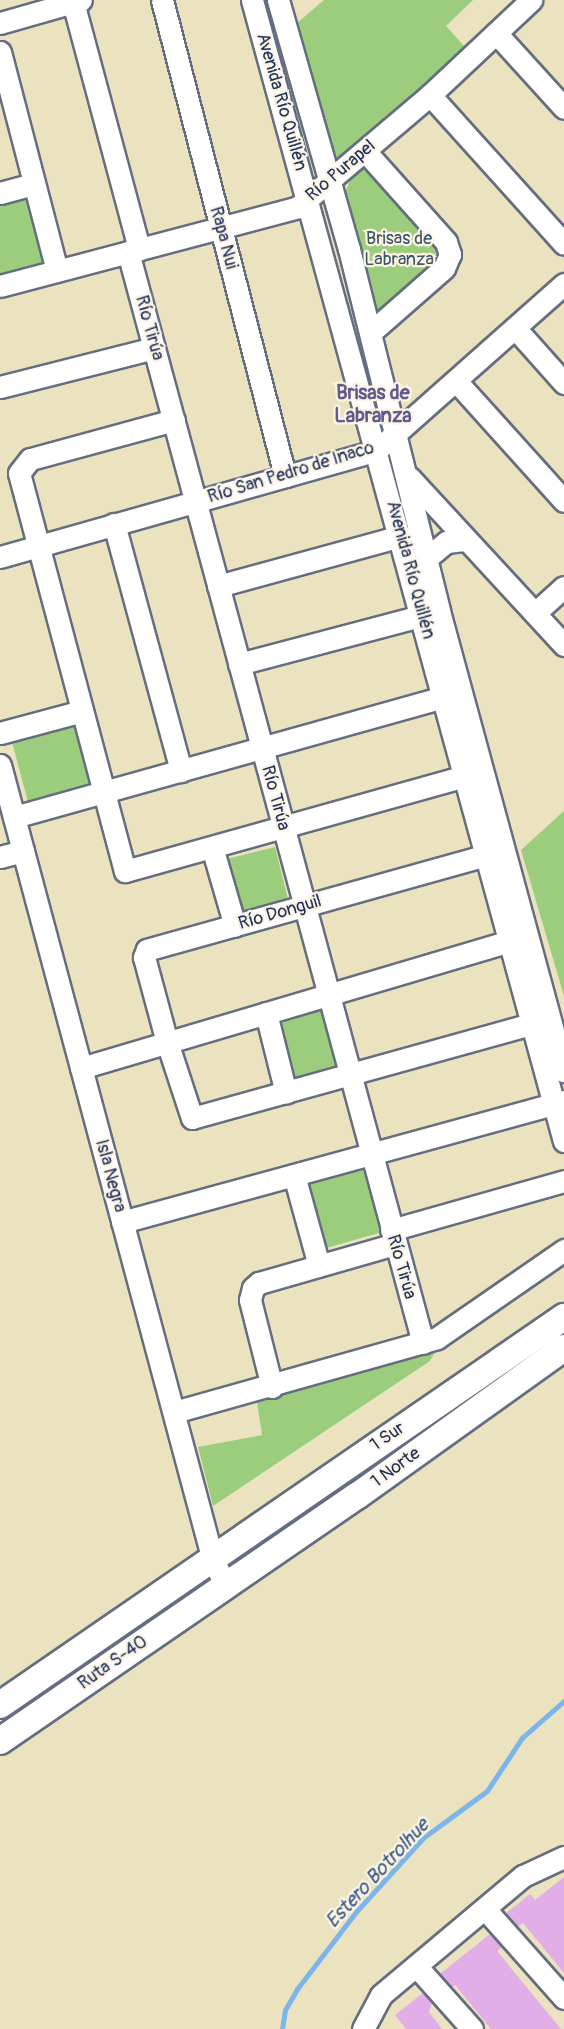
<!DOCTYPE html>
<html>
<head>
<meta charset="utf-8">
<style>
	body { margin:0 }
	#map { position:relative; width:564px; height:2029px; overflow:hidden; background:#ebe3c0; font-family:Pangolin,sans-serif }
	div>[style] { position:absolute }
	[style*='--x'] { left:calc(var(--x)*1px); top:calc(var(--y)*1px); width:calc(var(--w)*1px); rotate:calc(var(--a)*1deg) }
	.green>* { inset:0; background:#9bcd7c; transform-origin:0 0 }
	.stream>* { height:4.5px; margin:-2.25px; padding:0 2.25px; transform-origin:2.25px; border-radius:2.25px; background:#7bb5ec }
	.building>* { inset:0; background:#e2aee8 }
	.roads { filter:drop-shadow(2px 0 #646e80) drop-shadow(-2px 0 #646e80) drop-shadow(0 2px #646e80) drop-shadow(0 -2px #646e80) }
	.minor>* { height:21px; margin:-10.5px; padding:0 10.5px; transform-origin:10.5px; border-radius:10.5px; background:#fff }
	.major>* { height:26px; margin:-13px; padding:0 13px; transform-origin:13px; border-radius:13px; background:#fff }
	span { translate:-50% -50%; white-space:nowrap; text-align:center; line-height:1.15; -webkit-text-stroke:4.5px #fcf5e5; paint-order:stroke }
	.street-label { font-size:18px; color:#1b2f5e }
	.park-label { font-size:18px; color:#3b5666 }
	.neighbourhood-label { font-size:20px; color:#615b8e; font-weight:700 }
	.water-label { font-size:20px; color:#385789; font-style:italic }
</style>
</head>
<body>
<div id="map">
	<div class="green">
		<i style="clip-path:polygon(324px 0,473px 0,446px 26px,465px 47px,334px 166px,297px 23px)"></i>
		<i style="clip-path:polygon(368px 163px,444px 256px,376px 318px,345px 193px,353px 174px)"></i>
		<i style="clip-path:polygon(26px 196px,44px 266px,0 277px,0 203px)"></i>
		<i style="left:76px;top:726px;width:61px;height:66px;rotate:75deg"></i>
		<i style="clip-path:polygon(564px 811px,564px 996px,521px 850px)"></i>
		<i style="left:275px;top:847px;width:64px;height:52px;rotate:76deg"></i>
		<i style="left:319px;top:1004px;width:73px;height:46px;rotate:75deg"></i>
		<i style="left:361px;top:1161px;width:74px;height:60px;rotate:74deg"></i>
		<i style="clip-path:polygon(564px 1324px,564px 1337px,257px 1549px,240px 1552px)"></i>
		<i style="clip-path:polygon(436px 1350px,430px 1361px,213px 1506px,198px 1447px,262px 1435px,257px 1402px)"></i>
	</div>
	<div class="stream">
		<i style="--x:282;--y:2029;--w:19;--a:-81"></i>
		<i style="--x:285;--y:2010;--w:24;--a:-60"></i>
		<i style="--x:297;--y:1989;--w:97;--a:-52.5"></i>
		<i style="--x:356;--y:1912;--w:100;--a:-47.8"></i>
		<i style="--x:423;--y:1838;--w:79;--a:-36.3"></i>
		<i style="--x:487;--y:1791;--w:64;--a:-56.6"></i>
		<i style="--x:522;--y:1738;--w:56;--a:-41.4"></i>
	</div>
	<div class="building">
		<i style="clip-path:polygon(564px 1877px,564px 1973px,523px 1923px,518px 1927px,506px 1913px,530px 1894px,535px 1900px)"></i>
		<i style="clip-path:polygon(490px 1934px,502px 1947px,497px 1951px,561px 2029px,491px 2029px,455px 1985px,452px 1987px,440px 1974px)"></i>
		<i style="clip-path:polygon(423px 1993px,432px 2003px,429px 2012px,442px 2029px,406px 2029px,395px 2015px)"></i>
	</div>
	<div class="roads">
		<div class="minor">
			<i style="--x:162;--y:0;--w:492;--a:75.5"></i>
			<i style="--x:252;--y:0;--w:1183;--a:74.71"></i>
			<i style="--x:278;--y:0;--w:259;--a:74.1"></i>
			<i style="--x:349;--y:249;--w:373;--a:76"></i>
			<i style="--x:439;--y:611;--w:477;--a:74.8"></i>
			<i style="--x:73;--y:2;--w:256;--a:75"></i>
			<i style="--x:0;--y:23;--w:84;--a:-15.9"></i>
			<i style="--x:496;--y:33;--w:101;--a:47.8"></i>
			<i style="--x:0;--y:52;--w:226;--a:75.4"></i>
			<i style="--x:430;--y:95;--w:200;--a:48"></i>
			<i style="--x:365;--y:151;--w:122;--a:48.3"></i>
			<i style="--x:446;--y:242;--w:13;--a:72"></i>
			<i style="--x:450;--y:254;--w:15;--a:113"></i>
			<i style="--x:444;--y:268;--w:98;--a:138.7"></i>
			<i style="--x:0;--y:193;--w:35;--a:-15"></i>
			<i style="--x:128;--y:252;--w:1130;--a:74.87"></i>
			<i style="--x:0;--y:286;--w:308;--a:-14.8"></i>
			<i style="--x:298;--y:207;--w:173;--a:-40.3"></i>
			<i style="--x:430;--y:95;--w:139;--a:-43.2"></i>
			<i style="--x:515;--y:328;--w:74;--a:48.3"></i>
			<i style="--x:456;--y:381;--w:161;--a:48"></i>
			<i style="--x:0;--y:387;--w:159;--a:-14.2"></i>
			<i style="--x:174;--y:420;--w:149;--a:164.8"></i>
			<i style="--x:30;--y:459;--w:18;--a:128"></i>
			<i style="--x:19;--y:473;--w:412;--a:75.1"></i>
			<i style="--x:125;--y:871;--w:369;--a:-15.6"></i>
			<i style="--x:409;--y:477;--w:229;--a:47.3"></i>
			<i style="--x:114;--y:524;--w:256;--a:74.8"></i>
			<i style="--x:0;--y:557;--w:392;--a:-15.8"></i>
			<i style="--x:377;--y:450;--w:250;--a:-41.6"></i>
			<i style="--x:427;--y:558;--w:25;--a:-40"></i>
			<i style="--x:446;--y:542;--w:19;--a:-6"></i>
			<i style="--x:218;--y:586;--w:190;--a:-15.3"></i>
			<i style="--x:535;--y:613;--w:39;--a:-42"></i>
			<i style="--x:239;--y:664;--w:204;--a:-14.8"></i>
			<i style="--x:0;--y:733;--w:85;--a:-15"></i>
			<i style="--x:0;--y:765;--w:820;--a:75.01"></i>
			<i style="--x:212;--y:1557;--w:31;--a:65"></i>
			<i style="--x:14;--y:817;--w:461;--a:-15.6"></i>
			<i style="--x:212;--y:847;--w:82;--a:73.8"></i>
			<i style="--x:501;--y:851;--w:368;--a:164.4"></i>
			<i style="--x:147;--y:950;--w:8;--a:113"></i>
			<i style="--x:144;--y:957;--w:88;--a:74.9"></i>
			<i style="--x:167;--y:1042;--w:80;--a:71.8"></i>
			<i style="--x:192;--y:1118;--w:370;--a:-15.5"></i>
			<i style="--x:0;--y:857;--w:24;--a:-15"></i>
			<i style="--x:266;--y:1013;--w:82;--a:76"></i>
			<i style="--x:81;--y:1068;--w:461;--a:-16.5"></i>
			<i style="--x:294;--y:1175;--w:94;--a:74.6"></i>
			<i style="--x:122;--y:1222;--w:458;--a:-15.3"></i>
			<i style="--x:391;--y:1230;--w:180;--a:-15.8"></i>
			<i style="--x:272;--y:1387;--w:90;--a:-104.2"></i>
			<i style="--x:250;--y:1300;--w:12;--a:-76"></i>
			<i style="--x:253;--y:1288;--w:8;--a:-40"></i>
			<i style="--x:259;--y:1283;--w:141;--a:-16"></i>
			<i style="--x:174;--y:1412;--w:273;--a:-15.7"></i>
			<i style="--x:437;--y:1338;--w:155;--a:-34.7"></i>
			<i style="--x:485;--y:1909;--w:119;--a:48.4"></i>
			<i style="--x:417;--y:1967;--w:83;--a:48.4"></i>
			<i style="--x:363;--y:2029;--w:38;--a:-62"></i>
			<i style="--x:381;--y:1995;--w:185;--a:-40"></i>
			<i style="--x:523;--y:1876;--w:45;--a:-24.9"></i>
		</div>
		<div class="major">
			<i style="--x:0;--y:1705;--w:685;--a:-34.53"></i>
			<i style="--x:0;--y:1741;--w:433;--a:-34.5"></i>
			<i style="--x:357;--y:1496;--w:254;--a:-35.6"></i>
		</div>
	</div>
	<div class="street-label">
		<span style="left:281px;top:102px;rotate:74deg">Avenida Río Quillén</span>
		<span style="left:341px;top:171px;rotate:-40deg">Río Purapel</span>
		<span style="left:223px;top:238px;rotate:75deg">Rapa Nui</span>
		<span style="left:149px;top:328px;rotate:75deg">Río Tirúa</span>
		<span style="left:291px;top:473px;rotate:-17deg">Río San Pedro de Inaco</span>
		<span style="left:410px;top:570px;rotate:75deg">Avenida Río Quillén</span>
		<span style="left:275px;top:798px;rotate:75deg">Río Tirúa</span>
		<span style="left:280px;top:913px;rotate:-16deg">Río Donguil</span>
		<span style="left:110px;top:1176px;rotate:75deg">Isla Negra</span>
		<span style="left:401px;top:1267px;rotate:74deg">Río Tirúa</span>
		<span style="left:388px;top:1437px;rotate:-34deg">1 Sur</span>
		<span style="left:396px;top:1468px;rotate:-36deg">1 Norte</span>
		<span style="left:113px;top:1663px;rotate:-35deg">Ruta S-40</span>
	</div>
	<div class="park-label">
		<span style="left:399px;top:250px">Brisas de<br>Labranza</span>
	</div>
	<div class="neighbourhood-label">
		<span style="left:373px;top:404px">Brisas de<br>Labranza</span>
	</div>
	<div class="water-label">
		<span style="left:377px;top:1873px;rotate:-47deg">Estero Botrolhue</span>
	</div>
</div>
</body>
</html>
